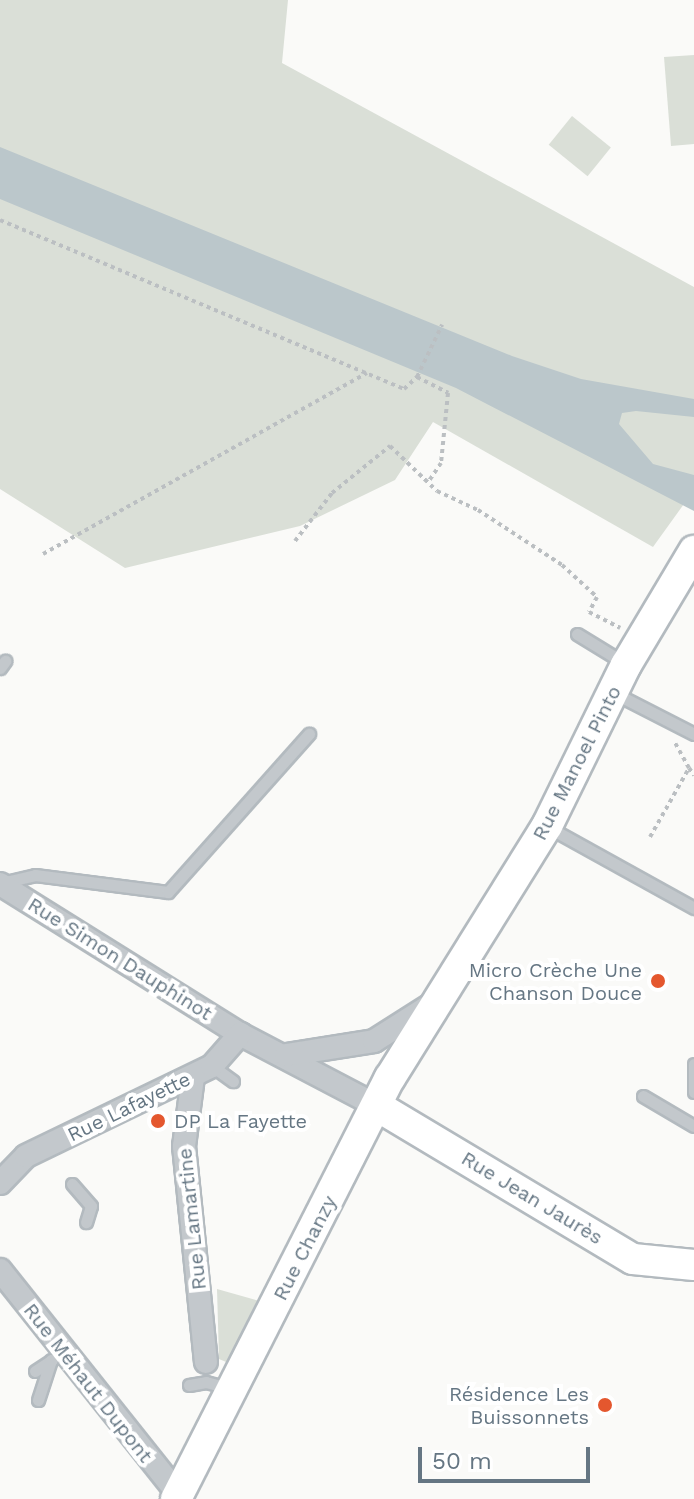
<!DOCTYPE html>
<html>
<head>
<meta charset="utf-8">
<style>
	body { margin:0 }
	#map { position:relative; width:694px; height:1499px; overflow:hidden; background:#fafaf8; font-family:"Work Sans",sans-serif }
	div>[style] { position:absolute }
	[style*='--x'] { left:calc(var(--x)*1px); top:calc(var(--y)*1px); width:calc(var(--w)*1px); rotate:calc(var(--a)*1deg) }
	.green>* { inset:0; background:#dadfd7; transform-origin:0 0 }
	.water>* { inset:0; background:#bbc7cb }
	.path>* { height:4px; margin-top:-2px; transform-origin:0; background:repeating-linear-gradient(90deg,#bbbfc2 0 4px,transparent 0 8px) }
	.roads { filter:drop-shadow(2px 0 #b3babf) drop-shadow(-2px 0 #b3babf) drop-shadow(0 2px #b3babf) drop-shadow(0 -2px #b3babf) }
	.lane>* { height:11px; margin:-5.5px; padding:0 5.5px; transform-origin:5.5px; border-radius:5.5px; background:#c3c8cc }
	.street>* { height:22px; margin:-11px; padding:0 11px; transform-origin:11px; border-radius:11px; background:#c3c8cc }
	.secondary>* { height:30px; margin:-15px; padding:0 15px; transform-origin:15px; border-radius:15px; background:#fff }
	.dots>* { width:22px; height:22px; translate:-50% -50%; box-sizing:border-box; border:4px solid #fff; border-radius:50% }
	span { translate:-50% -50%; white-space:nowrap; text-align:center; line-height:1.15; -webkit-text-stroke:8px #fff; paint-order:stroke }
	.street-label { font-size:20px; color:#657683 }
	.poi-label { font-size:20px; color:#657683 }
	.right { translate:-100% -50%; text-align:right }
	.left { translate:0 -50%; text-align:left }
	.scale { position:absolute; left:418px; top:1447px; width:172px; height:36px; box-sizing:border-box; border:4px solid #657683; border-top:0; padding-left:10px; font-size:24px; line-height:28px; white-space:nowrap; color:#657683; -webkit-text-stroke:6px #fff; paint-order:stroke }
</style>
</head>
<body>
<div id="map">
	<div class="green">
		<i style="clip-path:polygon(0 0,288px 0,282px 63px,694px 287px,694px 490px,653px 547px,433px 422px,395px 480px,300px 526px,125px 568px,0 489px)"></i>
		<i style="clip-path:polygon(694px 55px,694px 144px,671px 146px,664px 57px)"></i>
		<i style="left:572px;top:116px;width:50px;height:37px;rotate:39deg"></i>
		<i style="clip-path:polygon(217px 1289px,263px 1302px,231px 1364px,219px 1359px)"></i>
	</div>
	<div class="water">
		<i style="clip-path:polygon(0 147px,512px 356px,581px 379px,694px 399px,694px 417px,636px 411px,622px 413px,619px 424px,653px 464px,694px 475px,694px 511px,456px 388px,0 199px)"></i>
	</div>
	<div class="path">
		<i style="--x:0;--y:220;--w:438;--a:22.7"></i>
		<i style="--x:404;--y:389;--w:18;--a:-43"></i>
		<i style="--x:417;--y:377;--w:58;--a:-64.3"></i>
		<i style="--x:417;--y:377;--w:35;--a:27"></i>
		<i style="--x:448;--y:393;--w:70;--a:95.7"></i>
		<i style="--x:441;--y:463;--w:23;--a:124"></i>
		<i style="--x:295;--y:541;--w:61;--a:-52.4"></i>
		<i style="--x:332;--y:493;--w:75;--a:-39"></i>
		<i style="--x:390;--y:446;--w:65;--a:43.8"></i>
		<i style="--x:437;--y:491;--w:45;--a:24.9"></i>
		<i style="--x:478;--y:510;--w:100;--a:33.2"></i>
		<i style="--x:562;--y:565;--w:47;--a:42.4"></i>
		<i style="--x:597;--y:597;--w:17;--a:118"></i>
		<i style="--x:589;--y:612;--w:35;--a:27"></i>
		<i style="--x:43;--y:554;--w:371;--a:-29.2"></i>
		<i style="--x:689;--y:768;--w:9;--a:54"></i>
		<i style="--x:650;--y:837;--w:79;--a:-60.5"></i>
		<i style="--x:689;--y:768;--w:29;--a:-119"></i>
	</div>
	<div class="roads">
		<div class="lane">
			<i style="--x:577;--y:634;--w:57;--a:31.5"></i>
			<i style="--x:0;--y:668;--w:9;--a:-54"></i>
			<i style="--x:614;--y:693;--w:90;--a:27.1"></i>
			<i style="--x:548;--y:827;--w:167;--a:29"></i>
			<i style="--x:1;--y:883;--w:35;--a:-13"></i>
			<i style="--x:35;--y:875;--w:134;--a:7.3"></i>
			<i style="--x:168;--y:892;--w:212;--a:-48.3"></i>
			<i style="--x:694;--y:1064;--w:28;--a:90"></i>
			<i style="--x:212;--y:1066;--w:26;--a:36"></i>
			<i style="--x:643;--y:1096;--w:59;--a:30.5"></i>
			<i style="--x:72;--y:1184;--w:29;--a:49"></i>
			<i style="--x:91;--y:1206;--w:17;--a:107"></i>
			<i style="--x:35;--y:1371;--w:20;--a:-33"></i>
			<i style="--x:189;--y:1385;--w:17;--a:-10"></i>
			<i style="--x:206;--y:1382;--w:27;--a:15"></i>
			<i style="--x:38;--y:1400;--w:42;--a:-72"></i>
		</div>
		<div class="street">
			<i style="--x:0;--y:884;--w:283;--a:32"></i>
			<i style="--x:240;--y:1034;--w:155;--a:27.7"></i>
			<i style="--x:286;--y:1055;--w:89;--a:-9"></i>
			<i style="--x:374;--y:1041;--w:69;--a:-32.5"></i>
			<i style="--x:193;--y:1077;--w:70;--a:97.4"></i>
			<i style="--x:184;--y:1146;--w:217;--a:84.2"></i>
			<i style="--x:0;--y:1183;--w:37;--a:-46"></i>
			<i style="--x:26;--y:1156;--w:207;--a:-25.8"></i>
			<i style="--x:212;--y:1066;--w:43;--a:-48.8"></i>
			<i style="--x:0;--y:1270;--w:286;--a:51.5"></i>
		</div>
		<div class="secondary">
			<i style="--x:377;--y:1106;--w:298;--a:30.9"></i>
			<i style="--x:633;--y:1259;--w:61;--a:5.6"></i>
			<i style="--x:176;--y:1499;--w:472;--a:-63.1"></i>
			<i style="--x:390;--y:1078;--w:297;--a:-58.1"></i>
			<i style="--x:547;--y:826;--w:179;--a:-63.9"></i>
			<i style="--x:626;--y:665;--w:133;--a:-59.2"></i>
		</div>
	</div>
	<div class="dots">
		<i style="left:658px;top:981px;background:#e4572e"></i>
		<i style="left:158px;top:1121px;background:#e4572e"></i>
		<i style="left:605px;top:1405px;background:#e4572e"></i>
	</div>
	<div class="street-label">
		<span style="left:577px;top:763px;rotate:-63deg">Rue Manoel Pinto</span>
		<span style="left:120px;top:959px;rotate:32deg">Rue Simon Dauphinot</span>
		<span style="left:129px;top:1107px;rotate:-26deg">Rue Lafayette</span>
		<span style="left:532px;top:1198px;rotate:31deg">Rue Jean Jaurès</span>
		<span style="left:192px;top:1219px;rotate:-96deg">Rue Lamartine</span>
		<span style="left:305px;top:1248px;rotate:-63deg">Rue Chanzy</span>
		<span style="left:88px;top:1383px;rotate:52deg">Rue Méhaut Dupont</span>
	</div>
	<div class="poi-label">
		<span class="right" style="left:642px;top:982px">Micro Crèche Une<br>Chanson Douce</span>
		<span class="left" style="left:174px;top:1121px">DP La Fayette</span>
		<span class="right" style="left:589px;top:1406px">Résidence Les<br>Buissonnets</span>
	</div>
	<div class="scale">50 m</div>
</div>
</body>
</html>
